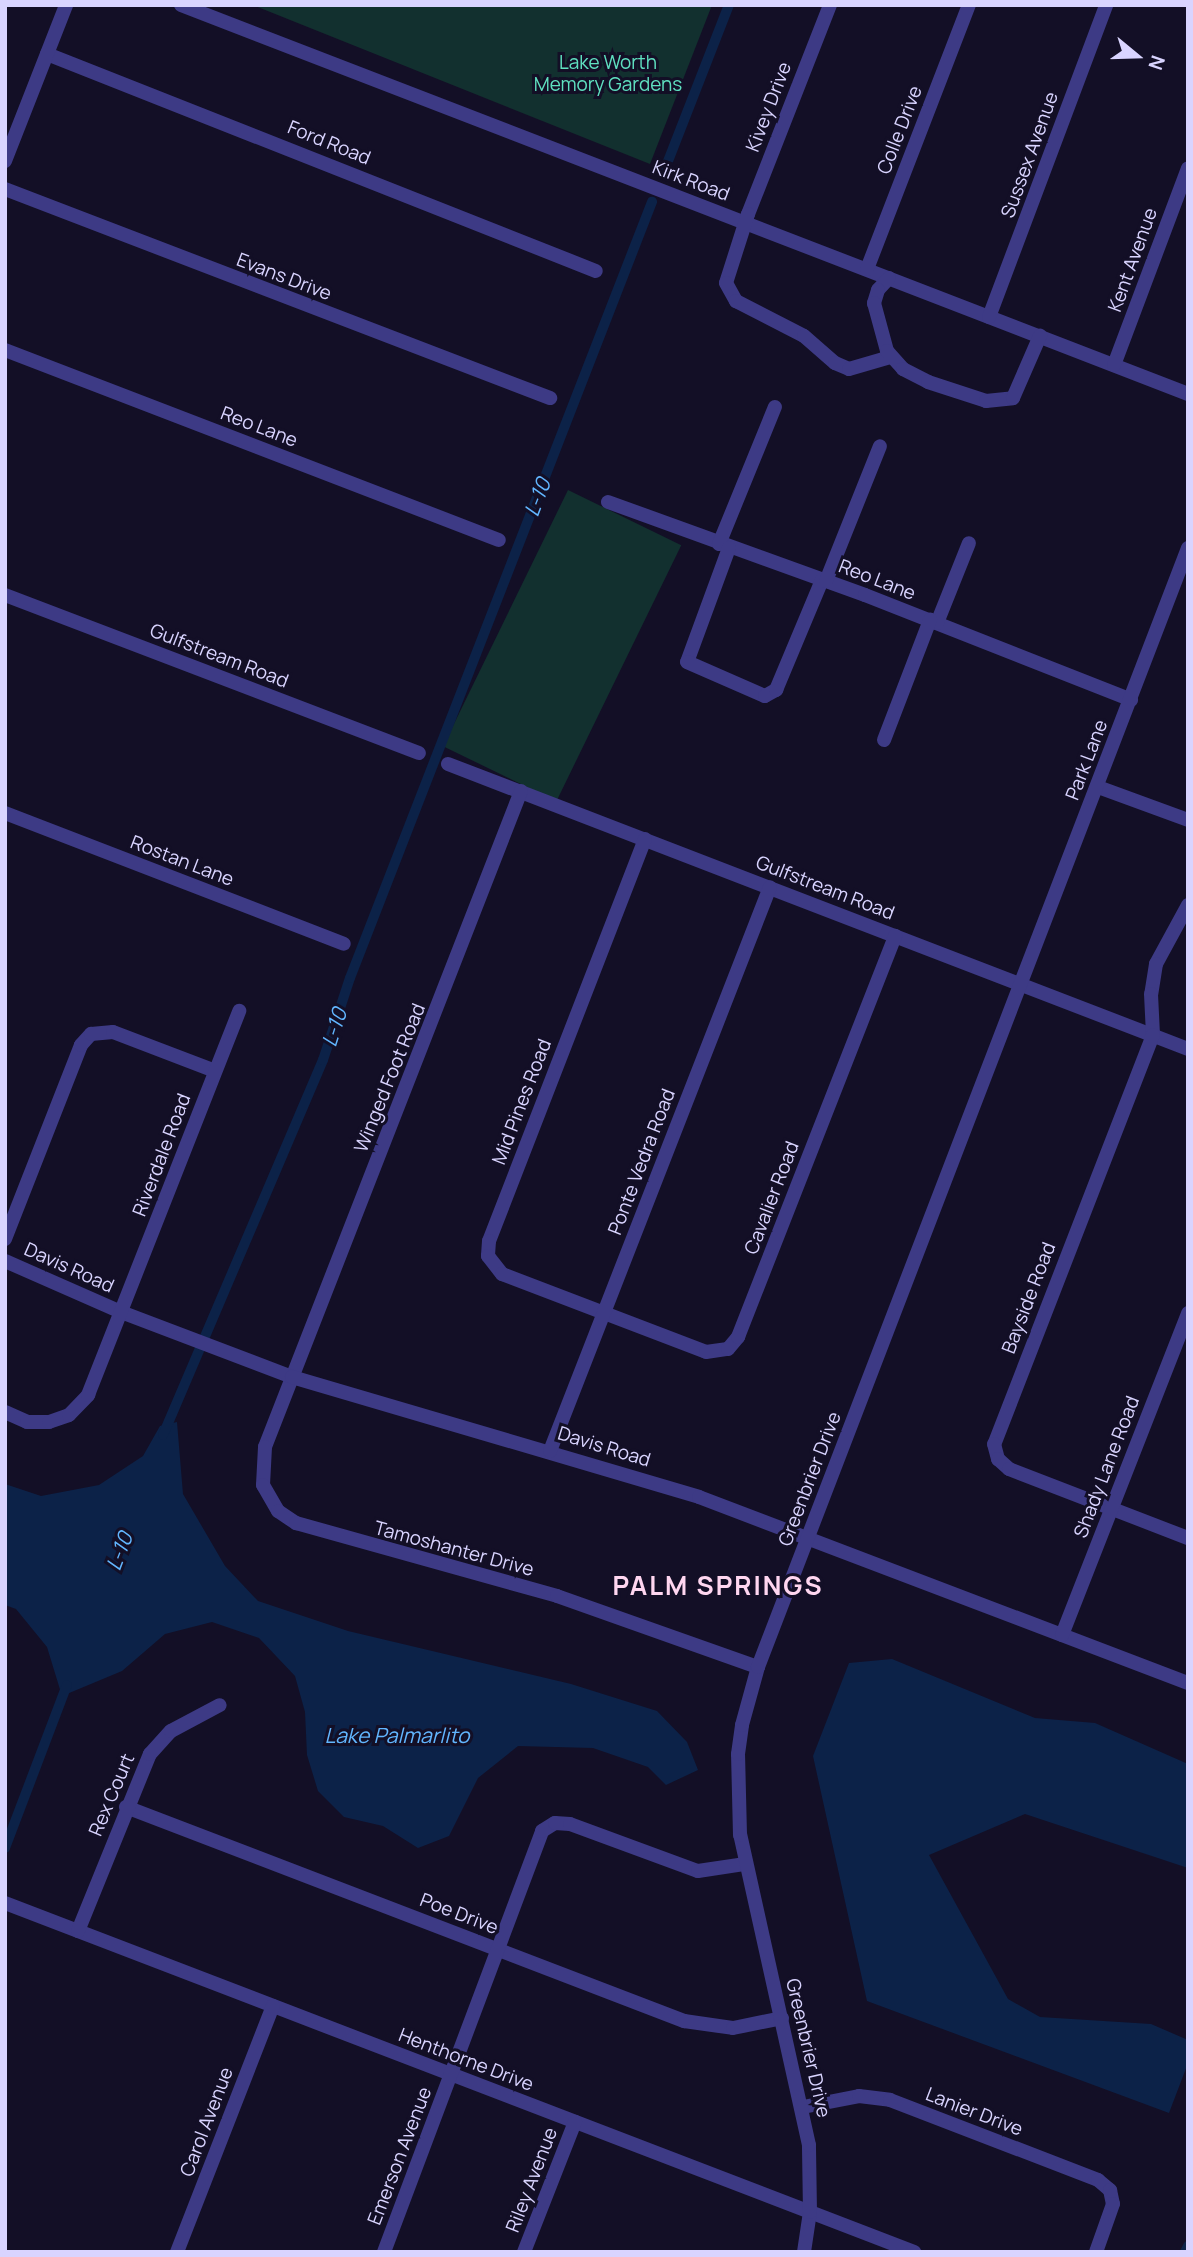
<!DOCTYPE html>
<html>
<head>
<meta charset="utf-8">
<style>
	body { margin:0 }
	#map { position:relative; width:1193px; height:2257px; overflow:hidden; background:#130f26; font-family:Manrope,sans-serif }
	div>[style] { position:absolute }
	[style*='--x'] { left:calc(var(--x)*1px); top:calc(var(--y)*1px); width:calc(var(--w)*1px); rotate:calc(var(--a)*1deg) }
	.green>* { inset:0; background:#12302f; transform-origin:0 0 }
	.water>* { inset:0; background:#0c2248 }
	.canal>* { height:10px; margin:-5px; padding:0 5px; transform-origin:5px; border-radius:5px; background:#0c2248 }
	.minor>* { height:14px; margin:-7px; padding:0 7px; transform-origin:7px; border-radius:7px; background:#3d3a85 }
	span { translate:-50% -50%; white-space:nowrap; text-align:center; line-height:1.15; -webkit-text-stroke:6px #130f26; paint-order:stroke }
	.park-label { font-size:19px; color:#5fe0c0 }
	.street-label { font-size:19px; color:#d9d4ff }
	.water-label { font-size:21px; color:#62b6ff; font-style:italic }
	.district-label { font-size:26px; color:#ffd6f0; font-weight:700; letter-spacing:2px }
	.frame { position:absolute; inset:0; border:7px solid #d9d4ff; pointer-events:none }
	.north { position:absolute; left:1102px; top:21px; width:70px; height:70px; -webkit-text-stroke:5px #130f26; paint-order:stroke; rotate:109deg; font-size:19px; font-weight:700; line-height:28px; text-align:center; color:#d9d4ff }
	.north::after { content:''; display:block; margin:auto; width:24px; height:32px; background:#d9d4ff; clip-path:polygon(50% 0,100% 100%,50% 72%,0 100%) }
</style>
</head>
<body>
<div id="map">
	<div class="green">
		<i style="clip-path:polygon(253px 5px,712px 5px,650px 164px)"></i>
		<i style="left:568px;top:490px;width:126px;height:285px;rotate:26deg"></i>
	</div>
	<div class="water">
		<i style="clip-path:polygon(177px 1422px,183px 1494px,225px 1566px,258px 1601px,348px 1631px,571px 1684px,657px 1711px,687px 1742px,698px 1770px,666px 1785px,648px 1767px,593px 1748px,518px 1746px,478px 1778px,449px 1836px,418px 1848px,383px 1826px,344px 1817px,318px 1791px,307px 1755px,305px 1712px,295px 1676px,259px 1638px,212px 1622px,165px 1634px,122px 1671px,62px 1696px,47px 1647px,16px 1609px,5px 1605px,5px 1484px,41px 1496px,99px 1485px,143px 1456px,160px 1426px)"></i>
		<i style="clip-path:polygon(892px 1659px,1035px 1718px,1095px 1723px,1188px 1764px,1188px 1868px,1025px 1814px,929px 1855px,1008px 1999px,1040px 2017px,1151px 2024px,1188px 2040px,1188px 2063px,1169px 2113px,867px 2001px,813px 1756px,849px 1663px)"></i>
	</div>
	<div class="canal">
		<i style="--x:663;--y:174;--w:181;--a:-68.7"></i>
		<i style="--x:163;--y:1435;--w:408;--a:-66.9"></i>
		<i style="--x:323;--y:1060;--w:86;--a:-71.8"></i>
		<i style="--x:350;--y:978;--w:833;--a:-68.74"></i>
		<i style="--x:5;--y:1848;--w:174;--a:-69.2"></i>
		<i style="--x:1185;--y:2252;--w:7;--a:-63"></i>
	</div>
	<div class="minor">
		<i style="--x:181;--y:5;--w:1080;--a:21.12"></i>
		<i style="--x:830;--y:5;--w:225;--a:111.4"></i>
		<i style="--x:748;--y:214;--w:72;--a:107.7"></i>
		<i style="--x:726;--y:283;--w:21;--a:61"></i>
		<i style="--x:736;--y:301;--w:76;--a:27.2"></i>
		<i style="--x:804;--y:336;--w:41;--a:41.1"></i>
		<i style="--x:835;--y:363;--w:15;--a:23"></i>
		<i style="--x:849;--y:369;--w:43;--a:-16.3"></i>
		<i style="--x:47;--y:54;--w:590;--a:21.57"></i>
		<i style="--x:5;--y:161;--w:168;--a:-68.6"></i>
		<i style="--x:5;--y:189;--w:584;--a:20.98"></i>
		<i style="--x:867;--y:269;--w:283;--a:-68.9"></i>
		<i style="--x:889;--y:278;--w:16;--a:133"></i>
		<i style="--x:878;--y:290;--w:14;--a:107"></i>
		<i style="--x:874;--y:303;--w:50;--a:74.8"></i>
		<i style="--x:887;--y:351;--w:24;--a:48"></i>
		<i style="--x:903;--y:369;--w:28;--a:27"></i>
		<i style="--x:928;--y:382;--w:61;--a:18.1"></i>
		<i style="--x:986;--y:401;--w:27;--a:-6"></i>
		<i style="--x:1013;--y:398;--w:68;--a:-66.5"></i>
		<i style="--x:989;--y:317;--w:333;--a:-69.4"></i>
		<i style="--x:5;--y:350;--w:529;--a:21.04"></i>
		<i style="--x:1114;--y:365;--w:210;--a:-69.4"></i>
		<i style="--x:608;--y:502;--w:273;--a:19.9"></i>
		<i style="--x:865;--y:595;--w:286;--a:21.5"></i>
		<i style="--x:719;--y:544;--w:148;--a:-67.8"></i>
		<i style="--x:729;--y:548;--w:121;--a:110.2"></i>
		<i style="--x:687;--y:662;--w:85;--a:23.6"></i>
		<i style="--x:765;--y:696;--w:13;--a:-29"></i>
		<i style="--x:776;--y:690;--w:119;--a:-67.3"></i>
		<i style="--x:826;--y:581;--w:145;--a:-68.2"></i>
		<i style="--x:5;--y:595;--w:443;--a:20.9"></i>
		<i style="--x:937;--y:623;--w:86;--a:-68.2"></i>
		<i style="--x:884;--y:740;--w:129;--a:-69"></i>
		<i style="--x:448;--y:764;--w:793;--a:21.06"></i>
		<i style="--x:1098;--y:787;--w:96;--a:20.1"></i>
		<i style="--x:521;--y:791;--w:704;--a:111.32"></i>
		<i style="--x:265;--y:1447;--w:38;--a:93"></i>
		<i style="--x:263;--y:1485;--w:30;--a:60"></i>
		<i style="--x:278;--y:1511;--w:22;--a:34"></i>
		<i style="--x:296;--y:1523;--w:271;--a:15.6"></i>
		<i style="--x:557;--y:1596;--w:213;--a:19.5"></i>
		<i style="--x:5;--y:813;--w:363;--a:21.1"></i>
		<i style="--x:645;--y:839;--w:431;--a:111.2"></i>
		<i style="--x:489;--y:1241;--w:15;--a:94"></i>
		<i style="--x:488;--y:1256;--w:23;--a:52"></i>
		<i style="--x:502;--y:1274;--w:218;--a:20.9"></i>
		<i style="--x:706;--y:1352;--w:22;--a:-8"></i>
		<i style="--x:728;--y:1349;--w:16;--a:-50"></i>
		<i style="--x:738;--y:1337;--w:431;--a:-68.6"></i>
		<i style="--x:1188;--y:905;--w:67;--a:118.5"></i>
		<i style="--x:1156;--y:964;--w:30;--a:99"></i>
		<i style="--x:1151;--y:994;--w:41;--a:87.2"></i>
		<i style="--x:1153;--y:1035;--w:439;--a:111.2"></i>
		<i style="--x:994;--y:1444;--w:16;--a:75"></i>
		<i style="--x:998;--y:1459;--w:15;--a:42"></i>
		<i style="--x:1009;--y:1469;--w:192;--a:21.1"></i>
		<i style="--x:5;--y:1239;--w:208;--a:-68.6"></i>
		<i style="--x:81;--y:1045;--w:15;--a:-48"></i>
		<i style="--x:91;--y:1034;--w:22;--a:-5"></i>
		<i style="--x:113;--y:1032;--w:109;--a:20.9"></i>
		<i style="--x:5;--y:1261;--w:127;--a:23.7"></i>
		<i style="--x:121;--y:1312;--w:183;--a:20.8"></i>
		<i style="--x:292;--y:1377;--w:424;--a:16.4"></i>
		<i style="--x:699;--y:1497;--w:523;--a:20.83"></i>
		<i style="--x:5;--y:1412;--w:24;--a:24"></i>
		<i style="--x:27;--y:1422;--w:22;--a:0"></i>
		<i style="--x:49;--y:1422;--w:21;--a:-19"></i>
		<i style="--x:69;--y:1415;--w:28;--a:-46"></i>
		<i style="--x:88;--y:1395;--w:413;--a:-68.5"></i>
		<i style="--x:550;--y:1451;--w:605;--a:-68.69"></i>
		<i style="--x:1062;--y:1635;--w:346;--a:-68.6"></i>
		<i style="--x:126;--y:1807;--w:598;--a:20.98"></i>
		<i style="--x:684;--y:2021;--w:49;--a:8.1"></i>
		<i style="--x:733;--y:2028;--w:50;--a:-11.5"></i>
		<i style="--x:5;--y:1903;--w:974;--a:21"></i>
		<i style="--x:78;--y:1931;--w:191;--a:-67.9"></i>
		<i style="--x:150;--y:1754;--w:31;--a:-48"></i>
		<i style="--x:171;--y:1731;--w:55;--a:-28"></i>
		<i style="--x:803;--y:2107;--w:57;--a:-11.1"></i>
		<i style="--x:859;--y:2096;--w:31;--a:7"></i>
		<i style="--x:890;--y:2100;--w:223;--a:21"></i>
		<i style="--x:1098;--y:2180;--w:16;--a:40"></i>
		<i style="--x:1110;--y:2190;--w:14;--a:78"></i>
		<i style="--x:1113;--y:2204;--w:51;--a:109.5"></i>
		<i style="--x:177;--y:2252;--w:264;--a:-68.7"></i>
		<i style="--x:384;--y:2252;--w:450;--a:-69.4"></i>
		<i style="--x:542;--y:1831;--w:15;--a:-32"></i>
		<i style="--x:555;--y:1823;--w:15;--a:4"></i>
		<i style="--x:570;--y:1824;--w:136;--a:20.2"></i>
		<i style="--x:698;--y:1871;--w:48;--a:-8.5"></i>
		<i style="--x:524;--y:2252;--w:140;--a:-68.6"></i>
		<i style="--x:804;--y:2252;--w:40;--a:-81.5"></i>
		<i style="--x:810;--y:2212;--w:67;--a:-90.9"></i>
		<i style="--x:809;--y:2145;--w:318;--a:-102.5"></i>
		<i style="--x:740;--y:1835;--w:81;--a:-91.4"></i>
		<i style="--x:738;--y:1754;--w:29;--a:-82"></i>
		<i style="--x:742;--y:1725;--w:60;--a:-74.6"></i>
		<i style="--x:758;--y:1667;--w:1199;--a:-68.98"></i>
	</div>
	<div class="park-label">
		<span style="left:608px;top:74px">Lake Worth<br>Memory Gardens</span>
	</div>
	<div class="street-label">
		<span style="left:769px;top:107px;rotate:-69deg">Kivey Drive</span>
		<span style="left:900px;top:130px;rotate:-69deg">Colle Drive</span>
		<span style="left:329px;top:143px;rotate:22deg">Ford Road</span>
		<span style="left:1030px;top:155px;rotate:-70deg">Sussex Avenue</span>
		<span style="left:691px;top:181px;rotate:21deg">Kirk Road</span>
		<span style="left:1133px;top:260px;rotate:-70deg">Kent Avenue</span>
		<span style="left:284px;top:277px;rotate:21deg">Evans Drive</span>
		<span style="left:259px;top:427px;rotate:21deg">Reo Lane</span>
		<span style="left:877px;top:580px;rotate:21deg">Reo Lane</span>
		<span style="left:219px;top:656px;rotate:21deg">Gulfstream Road</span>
		<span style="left:1087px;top:760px;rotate:-69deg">Park Lane</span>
		<span style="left:182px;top:861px;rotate:21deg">Rostan Lane</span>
		<span style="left:825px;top:888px;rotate:21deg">Gulfstream Road</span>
		<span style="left:390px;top:1078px;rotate:-68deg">Winged Foot Road</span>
		<span style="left:522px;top:1102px;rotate:-69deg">Mid Pines Road</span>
		<span style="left:162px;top:1155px;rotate:-69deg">Riverdale Road</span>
		<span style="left:642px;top:1162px;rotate:-69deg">Ponte Vedra Road</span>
		<span style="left:772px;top:1198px;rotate:-69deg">Cavalier Road</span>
		<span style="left:69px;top:1268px;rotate:24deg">Davis Road</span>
		<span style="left:1029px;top:1298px;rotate:-69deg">Bayside Road</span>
		<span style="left:604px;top:1447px;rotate:17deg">Davis Road</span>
		<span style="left:1107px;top:1467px;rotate:-69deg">Shady Lane Road</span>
		<span style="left:810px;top:1479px;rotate:-69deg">Greenbrier Drive</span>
		<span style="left:454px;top:1549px;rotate:15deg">Tamoshanter Drive</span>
		<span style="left:112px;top:1795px;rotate:-67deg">Rex Court</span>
		<span style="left:459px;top:1914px;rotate:21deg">Poe Drive</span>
		<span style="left:808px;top:2048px;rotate:77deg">Greenbrier Drive</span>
		<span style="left:466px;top:2060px;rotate:21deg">Henthorne Drive</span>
		<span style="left:974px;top:2112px;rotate:21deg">Lanier Drive</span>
		<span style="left:207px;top:2122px;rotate:-69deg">Carol Avenue</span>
		<span style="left:400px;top:2156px;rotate:-69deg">Emerson Avenue</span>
		<span style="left:532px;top:2180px;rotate:-69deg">Riley Avenue</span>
	</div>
	<div class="water-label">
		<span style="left:537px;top:497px;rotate:-69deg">L-10</span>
		<span style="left:334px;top:1027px;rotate:-72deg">L-10</span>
		<span style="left:119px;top:1551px;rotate:-69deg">L-10</span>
		<span style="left:397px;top:1735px">Lake Palmarlito</span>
	</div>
	<div class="district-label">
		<span style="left:718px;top:1586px">PALM SPRINGS</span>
	</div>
	<div class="frame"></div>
	<div class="north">N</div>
</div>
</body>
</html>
